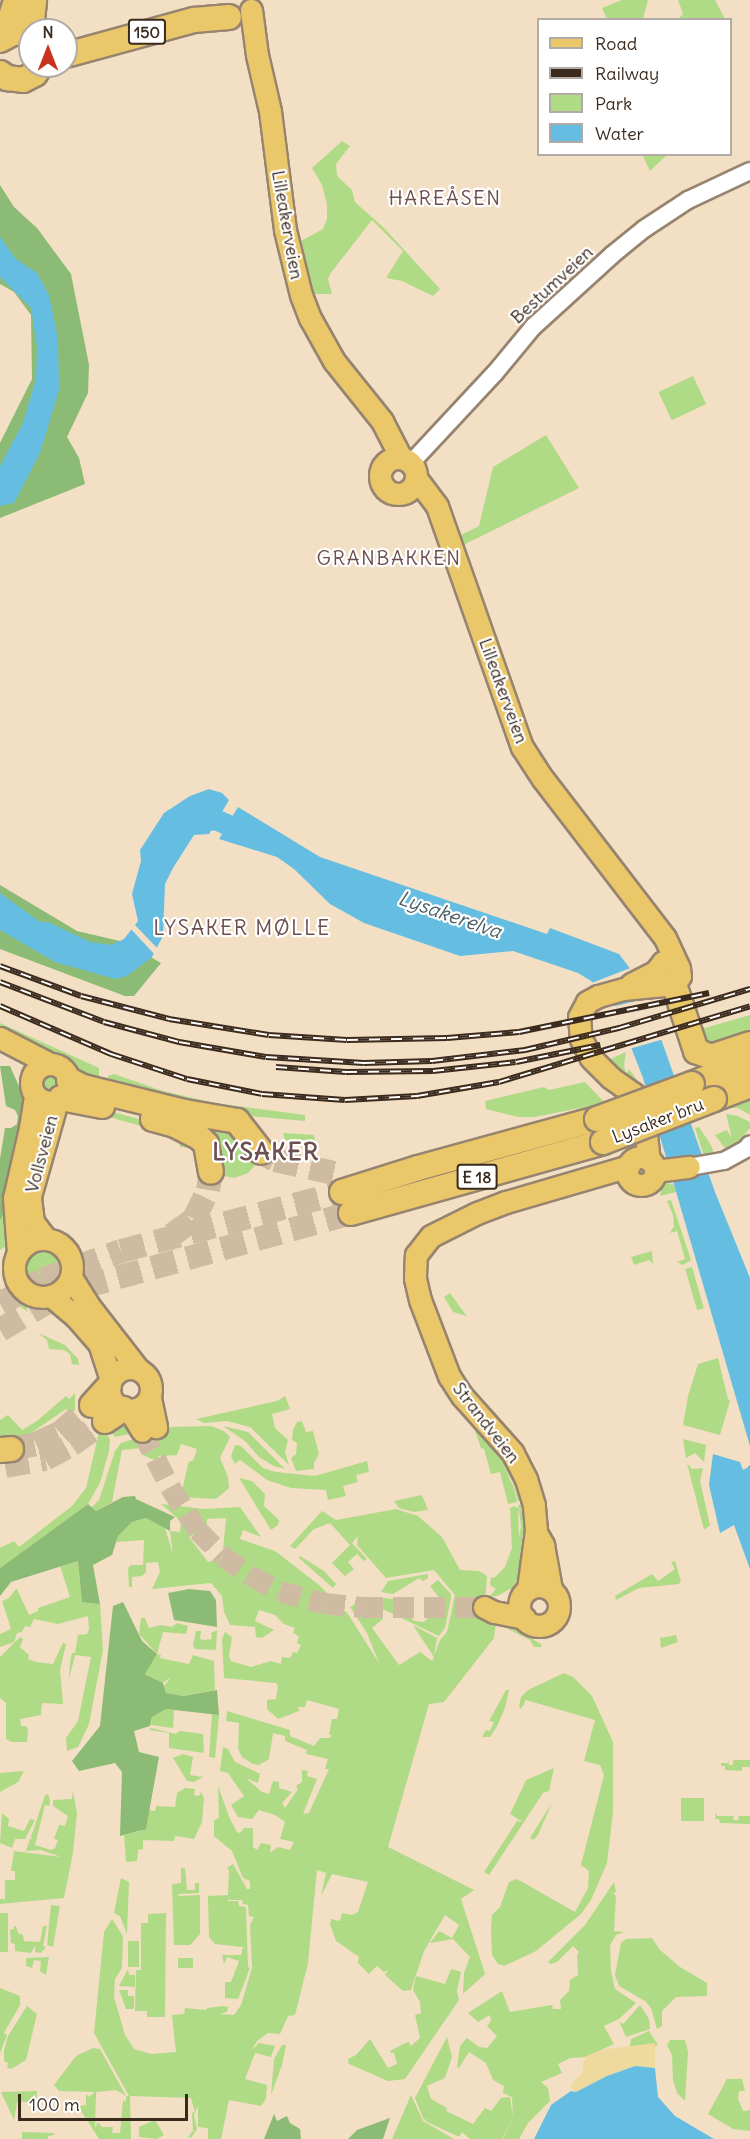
<!DOCTYPE html>
<html>
<head>
<meta charset="utf-8">
<style>
	body { margin:0 }
	#map { position:relative; width:750px; height:2139px; overflow:hidden; background:#f3dfc3; font-family:Delius,sans-serif }
	div>[style] { position:absolute }
	[style*='--x'] { left:calc(var(--x)*1px); top:calc(var(--y)*1px); width:calc(var(--w)*1px); rotate:calc(var(--a)*1deg) }
	.green>* { inset:0; background:#afdb87; transform-origin:0 0 }
	.round { border-radius:50% }
	.forest>* { inset:0; background:#8bbb74 }
	.sand>* { inset:0; background:#eeda9e }
	.water>* { inset:0; background:#65bee2 }
	.pier>* { inset:0; background:#f3dfc3 }
	.river>* { height:21px; margin:-10.5px; padding:0 10.5px; transform-origin:10.5px; border-radius:10.5px; background:#65bee2 }
	.ferry>* { height:1.5px; margin-top:-0.75px; transform-origin:0; background:repeating-linear-gradient(90deg,#4a5e63 0 8px,transparent 0 14px) }
	.major-tunnel>* { height:21px; margin-top:-10.5px; transform-origin:0; background:repeating-linear-gradient(90deg,#cebba2 0 21px,transparent 0 31px) }
	.highway-tunnel>* { height:24px; margin-top:-12px; transform-origin:0; background:repeating-linear-gradient(90deg,#cebba2 0 24px,transparent 0 36px) }
	.roads { filter:drop-shadow(2px 0 #978470) drop-shadow(-2px 0 #978470) drop-shadow(0 2px #978470) drop-shadow(0 -2px #978470) }
	.minor>* { height:16px; margin:-8px; padding:0 8px; transform-origin:8px; border-radius:8px; background:#fff }
	.major>* { height:21px; margin:-10.5px; padding:0 10.5px; transform-origin:10.5px; border-radius:10.5px; background:#eac769 }
	.major>.ring { margin:-10.5px; padding:0; box-sizing:content-box; background:none; border:21px solid #eac769; border-radius:50% }
	.highway>* { height:24px; margin:-12px; padding:0 12px; transform-origin:12px; border-radius:12px; background:#eac769 }
	.rail>* { height:6px; margin-top:-3px; transform-origin:0; background:repeating-linear-gradient(90deg,#fff 0 11px,#3b2a1e 0 22px); box-sizing:border-box; border-block:2px solid #3b2a1e }
	.bridges { filter:drop-shadow(2px 0 #978470) drop-shadow(-2px 0 #978470) drop-shadow(0 2px #978470) drop-shadow(0 -2px #978470) }
	.highway-bridge>* { height:24px; margin:-12px; padding:0 12px; transform-origin:12px; border-radius:12px; background:#eac769 }
	span { translate:-50% -50%; white-space:nowrap; text-align:center; line-height:1.15; -webkit-text-stroke:4.5px #fff; paint-order:stroke }
	.shield-label span { padding:2px 4px; background:#fff; border:2px solid; border-radius:4px; -webkit-text-stroke-width:0 }
	.shield-label { font-size:16px; color:#3b2a1e; font-weight:700 }
	.street-label { font-size:18px; color:#3b2a1e }
	.neighbourhood-label { font-size:20px; color:#6e4f50; letter-spacing:1.5px }
	.water-label { font-size:20px; color:#4a5e63; font-style:italic }
	.quarter-label { font-size:21px; color:#6e4f50; letter-spacing:1.5px }
	.district-label { font-size:24px; color:#6e4f50; font-weight:700; letter-spacing:1.5px }
	.legend { position:absolute; left:537px; top:18px; width:195px; height:138px; box-sizing:border-box; background:#fff; border:2px solid #b1aaa5; margin:0; padding:8px 10px; list-style:none; font-size:18px; color:#3b2a1e }
	.legend li { display:flex; align-items:center; gap:12px; height:30px }
	.legend b { width:30px; border:2px solid #b1aaa5 }
	.north { position:absolute; left:18px; top:18px; width:60px; height:60px; box-sizing:border-box; background:#fff; border:2px solid #b1aaa5; border-radius:50%; rotate:0deg; font-size:16px; font-weight:700; line-height:24px; text-align:center; color:#3b2a1e }
	.north::after { content:''; display:block; margin:auto; width:21px; height:27px; background:#c8321e; clip-path:polygon(50% 0,100% 100%,50% 72%,0 100%) }
	.scale { position:absolute; left:18px; top:2094px; width:170px; height:27px; box-sizing:border-box; border:3px solid #3b2a1e; border-top:0; padding-left:8px; font-size:18px; line-height:21px; white-space:nowrap; color:#3b2a1e; -webkit-text-stroke:4px #fff; paint-order:stroke }
</style>
</head>
<body>
<div id="map">
	<div class="green">
		<i style="clip-path:polygon(622px 0,648px 0,643px 19px,607px 19px,602px 8px)"></i>
		<i style="clip-path:polygon(678px 0,715px 0,725px 19px,678px 19px,683px 14px)"></i>
		<i style="clip-path:polygon(342px 141px,350px 146px,336px 164px,337px 176px,352px 190px,355px 202px,384px 228px,440px 289px,433px 296px,402px 281px,386px 278px,403px 251px,372px 220px,330px 274px,328px 279px,332px 294px,314px 294px,301px 241px,323px 229px,327px 219px,327px 204px,322px 185px,312px 168px)"></i>
		<i style="clip-path:polygon(642px 154px,667px 154px,667px 155px,650px 171px)"></i>
		<i style="left:693px;top:376px;width:31px;height:38px;rotate:65deg"></i>
		<i style="clip-path:polygon(546px 435px,579px 488px,463px 545px,459px 536px,479px 526px,493px 467px)"></i>
		<i style="clip-path:polygon(750px 1015px,750px 1036px,712px 1046px,702px 1040px,698px 1030px)"></i>
		<i style="clip-path:polygon(0 1023px,99px 1068px,99px 1084px,82px 1078px,71px 1061px,61px 1054px,41px 1052px,0 1028px)"></i>
		<i style="clip-path:polygon(626px 1052px,624px 1065px,626px 1074px,629px 1069px,643px 1088px,638px 1089px,606px 1061px)"></i>
		<i style="clip-path:polygon(114px 1074px,163px 1091px,215px 1103px,305px 1115px,305px 1121px,238px 1115px,106px 1086px,108px 1076px)"></i>
		<i class="round" style="left:42px;top:1074px;width:16px;height:16px"></i>
		<i style="clip-path:polygon(585px 1082px,605px 1103px,535px 1117px,518px 1117px,486px 1109px,485px 1101px,544px 1087px,549px 1090px)"></i>
		<i style="clip-path:polygon(750px 1098px,750px 1115px,738px 1108px,723px 1108px)"></i>
		<i style="clip-path:polygon(99px 1108px,178px 1130px,198px 1148px,180px 1147px,177px 1136px,98px 1114px)"></i>
		<i style="clip-path:polygon(726px 1114px,738px 1116px,750px 1122px,750px 1128px,737px 1144px,727px 1151px,715px 1135px,727px 1130px,732px 1138px)"></i>
		<i style="clip-path:polygon(227px 1127px,258px 1162px,248px 1173px,234px 1178px,215px 1174px,211px 1137px,220px 1128px)"></i>
		<i style="clip-path:polygon(699px 1127px,711px 1145px,714px 1154px,704px 1156px,695px 1128px)"></i>
		<i style="clip-path:polygon(283px 1133px,314px 1135px,315px 1140px,285px 1140px)"></i>
		<i style="clip-path:polygon(663px 1182px,674px 1185px,676px 1192px,660px 1196px)"></i>
		<i style="clip-path:polygon(671px 1200px,691px 1260px,683px 1265px,677px 1262px,685px 1259px,677px 1231px,670px 1233px,674px 1226px,673px 1215px,667px 1201px)"></i>
		<i style="clip-path:polygon(4px 1214px,6px 1246px,0 1250px,0 1220px)"></i>
		<i class="round" style="left:24px;top:1246px;width:40px;height:40px"></i>
		<i style="clip-path:polygon(652px 1251px,653px 1264px,649px 1260px,634px 1265px,631px 1257px)"></i>
		<i style="left:692px;top:1267px;width:43px;height:7px;rotate:74deg"></i>
		<i style="clip-path:polygon(0 1289px,9px 1291px,26px 1305px,28px 1312px,0 1292px)"></i>
		<i style="clip-path:polygon(450px 1293px,463px 1311px,467px 1316px,453px 1312px,444px 1297px)"></i>
		<i style="clip-path:polygon(99px 1299px,101px 1304px,157px 1373px,143px 1360px,96px 1302px)"></i>
		<i style="clip-path:polygon(38px 1333px,65px 1345px,78px 1359px,79px 1365px,72px 1364px,70px 1354px,64px 1350px,49px 1349px,47px 1340px)"></i>
		<i style="clip-path:polygon(718px 1358px,728px 1399px,730px 1401px,720px 1435px,683px 1425px,688px 1396px,698px 1364px)"></i>
		<i style="clip-path:polygon(75px 1393px,75px 1410px,71px 1416px,66px 1409px,28px 1435px,0 1441px,0 1420px,8px 1415px,22px 1430px,37px 1421px,66px 1396px,69px 1399px)"></i>
		<i style="clip-path:polygon(285px 1396px,290px 1409px,272px 1414px,275px 1428px,288px 1440px,285px 1452px,289px 1465px,250px 1427px,227px 1421px,204px 1423px,196px 1419px,277px 1401px)"></i>
		<i style="clip-path:polygon(302px 1421px,306px 1432px,313px 1431px,319px 1454px,314px 1463px,314px 1469px,296px 1471px,291px 1458px,296px 1454px,297px 1443px,292px 1440px,293px 1430px,297px 1422px)"></i>
		<i style="clip-path:polygon(124px 1422px,130px 1423px,135px 1433px,115px 1437px,108px 1427px)"></i>
		<i style="clip-path:polygon(211px 1426px,224px 1431px,230px 1437px,220px 1458px,228px 1477px,229px 1488px,216px 1499px,182px 1497px,171px 1486px,183px 1487px,188px 1464px,190px 1461px,193px 1461px,197px 1449px,181px 1444px,177px 1455px,159px 1456px,156px 1461px,141px 1454px,146px 1452px,141px 1448px,122px 1450px,112px 1502px,96px 1511px,92px 1507px,99px 1500px,115px 1451px,121px 1443px,172px 1427px)"></i>
		<i style="clip-path:polygon(223px 1426px,248px 1432px,285px 1469px,274px 1466px,259px 1457px,245px 1441px)"></i>
		<i style="clip-path:polygon(104px 1429px,110px 1440px,109px 1451px,100px 1483px,88px 1504px,0 1568px,0 1548px,14px 1541px,19px 1547px,72px 1506px,86px 1488px,99px 1432px)"></i>
		<i style="clip-path:polygon(479px 1429px,503px 1458px,520px 1500px,518px 1501px,512px 1481px,503px 1464px,513px 1486px,517px 1502px,508px 1504px,500px 1472px,491px 1474px,484px 1449px,481px 1448px,475px 1431px)"></i>
		<i style="clip-path:polygon(683px 1439px,706px 1445px,704px 1462px,695px 1453px,686px 1458px)"></i>
		<i style="clip-path:polygon(235px 1445px,241px 1446px,263px 1468px,276px 1472px,315px 1476px,367px 1461px,369px 1472px,356px 1475px,358px 1482px,343px 1486px,346px 1496px,328px 1500px,326px 1490px,291px 1488px,267px 1480px,240px 1460px,235px 1464px,231px 1456px)"></i>
		<i style="clip-path:polygon(687px 1463px,692px 1469px,703px 1468px,700px 1481px,710px 1525px,704px 1530px)"></i>
		<i style="clip-path:polygon(239px 1478px,252px 1481px,265px 1494px,264px 1506px,279px 1520px,278px 1525px,271px 1530px)"></i>
		<i style="clip-path:polygon(422px 1495px,428px 1510px,414px 1512px,399px 1508px,394px 1501px)"></i>
		<i style="clip-path:polygon(evenodd,161px 1504px,204px 1509px,240px 1507px,261px 1537px,243px 1530px,240px 1539px,275px 1551px,319px 1585px,348px 1614px,379px 1663px,367px 1633px,350px 1607px,355px 1604px,379px 1615px,383px 1619px,372px 1628px,399px 1665px,420px 1652px,432px 1661px,434px 1657px,413px 1625px,437px 1638px,434px 1656px,440px 1640px,447px 1632px,455px 1595px,434px 1570px,386px 1578px,357px 1545px,358px 1536px,352px 1543px,367px 1559px,364px 1561px,357px 1554px,348px 1562px,354px 1569px,345px 1576px,332px 1563px,350px 1545px,330px 1523px,314px 1529px,295px 1549px,290px 1546px,322px 1511px,336px 1520px,396px 1509px,418px 1516px,442px 1537px,460px 1570px,479px 1571px,487px 1576px,484px 1617px,512px 1628px,541px 1644px,541px 1647px,534px 1647px,530px 1640px,496px 1623px,494px 1638px,444px 1702px,429px 1704px,388px 1847px,474px 1890px,461px 1899px,485px 1974px,463px 1994px,464px 1973px,470px 1957px,453px 1939px,430px 1943px,439px 1931px,452px 1938px,459px 1925px,445px 1915px,424px 1951px,411px 1990px,403px 1991px,385px 1975px,388px 1970px,384px 1972px,377px 1966px,369px 1974px,358px 1963px,359px 1957px,336px 1941px,330px 1924px,331px 1919px,340px 1921px,342px 1913px,352px 1915px,358px 1912px,368px 1882px,332px 1874px,321px 1896px,326px 1873px,317px 1870px,308px 1963px,295px 2015px,288px 2016px,280px 2034px,268px 2033px,257px 2041px,252px 2050px,259px 2043px,275px 2046px,271px 2057px,255px 2053px,245px 2079px,267px 2085px,266px 2099px,261px 2106px,229px 2100px,221px 2139px,208px 2139px,208px 2128px,198px 2127px,198px 2106px,194px 2115px,197px 2129px,191px 2138px,188px 2137px,193px 2131px,192px 2113px,195px 2112px,191px 2098px,130px 2096px,131px 2139px,99px 2139px,78px 2106px,86px 2105px,86px 2094px,89px 2097px,95px 2092px,59px 2091px,54px 2085px,76px 2056px,93px 2048px,100px 2049px,126px 2096px,129px 2096px,94px 2033px,104px 1932px,112px 1919px,123px 1936px,122px 1968px,115px 1979px,114px 1997px,125px 2035px,134px 2049px,151px 2054px,176px 2052px,172px 2015px,184px 2014px,185px 2008px,206px 2010px,207px 2008px,223px 2006px,228px 2007px,227px 2012px,219px 2014px,234px 2015px,241px 2005px,252px 1968px,250px 1925px,254px 1917px,249px 1916px,248px 1905px,243px 1904px,242px 1900px,229px 1900px,228px 1897px,228px 1901px,238px 1901px,239px 1906px,246px 1907px,248px 1967px,250px 1968px,238px 1999px,225px 1998px,225px 1982px,231px 1982px,239px 1961px,227px 1957px,224px 1964px,222px 1955px,241px 1955px,243px 1947px,215px 1944px,209px 1937px,208px 1896px,228px 1895px,229px 1870px,227px 1868px,233px 1864px,247px 1889px,250px 1889px,250px 1881px,243px 1878px,232px 1851px,214px 1836px,214px 1820px,219px 1818px,218px 1786px,230px 1819px,237px 1832px,240px 1833px,244px 1828px,253px 1828px,253px 1847px,257px 1850px,261px 1843px,271px 1845px,270px 1853px,278px 1847px,290px 1850px,294px 1842px,280px 1839px,285px 1822px,275px 1815px,259px 1810px,252px 1819px,238px 1817px,231px 1805px,244px 1796px,228px 1773px,220px 1771px,223px 1747px,228px 1749px,235px 1762px,260px 1774px,258px 1783px,246px 1778px,262px 1792px,269px 1794px,273px 1781px,279px 1782px,279px 1788px,292px 1792px,282px 1803px,285px 1808px,298px 1789px,296px 1786px,302px 1782px,302px 1770px,308px 1771px,307px 1776px,317px 1779px,303px 1814px,309px 1813px,329px 1769px,325px 1769px,328px 1759px,306px 1754px,307px 1750px,285px 1741px,285px 1736px,273px 1733px,269px 1759px,259px 1765px,253px 1764px,242px 1757px,238px 1749px,239px 1723px,226px 1721px,227px 1711px,290px 1730px,290px 1736px,314px 1746px,320px 1738px,329px 1738px,332px 1736px,329px 1734px,332px 1719px,337px 1719px,339px 1709px,307px 1700px,305px 1707px,298px 1707px,299px 1711px,278px 1719px,267px 1709px,267px 1700px,276px 1699px,278px 1686px,276px 1683px,224px 1678px,222px 1639px,225px 1632px,232px 1637px,229px 1656px,231px 1661px,251px 1667px,271px 1661px,281px 1664px,282px 1657px,290px 1658px,293px 1652px,297px 1653px,301px 1645px,297px 1643px,299px 1636px,293px 1633px,295px 1628px,284px 1624px,275px 1615px,259px 1610px,255px 1621px,274px 1630px,262px 1638px,256px 1637px,255px 1627px,230px 1625px,224px 1612px,222px 1596px,211px 1583px,152px 1589px,160px 1572px,158px 1562px,146px 1563px,146px 1572px,142px 1576px,132px 1577px,132px 1587px,129px 1587px,128px 1568px,131px 1565px,143px 1565px,144px 1540px,116px 1542px,118px 1536px,132px 1522px,146px 1518px,165px 1528px,173px 1555px,170px 1531px,180px 1532px,181px 1521px,161px 1504px,226px 1518px,223px 1551px,232px 1570px,225px 1558px,208px 1562px,189px 1537px,207px 1527px,207px 1519px,226px 1518px,161px 1504px,116px 2090px,126px 2096px,126px 2102px,123px 2100px,120px 2133px,112px 2133px,113px 2127px,102px 2127px,98px 2122px,95px 2128px,96px 2092px,116px 2090px)"></i>
		<i style="clip-path:polygon(518px 1505px,521px 1505px,524px 1525px,520px 1556px,524px 1559px,520px 1576px,512px 1588px,497px 1596px,489px 1597px,496px 1589px,490px 1585px,491px 1577px,494px 1578px,505px 1567px,512px 1548px,510px 1508px,514px 1506px,518px 1508px,519px 1538px,521px 1526px)"></i>
		<i style="clip-path:polygon(300px 1556px,324px 1571px,336px 1584px,333px 1588px,299px 1558px)"></i>
		<i style="clip-path:polygon(78px 1561px,82px 1601px,100px 1604px,103px 1650px,89px 1724px,78px 1747px,67px 1751px,66px 1738px,78px 1721px,91px 1657px,75px 1655px,69px 1680px,70px 1662px,72px 1653px,75px 1653px,78px 1635px,87px 1634px,89px 1629px,88px 1616px,58px 1624px,34px 1619px,30px 1627px,25px 1626px,22px 1632px,17px 1633px,14px 1642px,0 1647px,0 1634px,11px 1629px,2px 1601px,9px 1598px,15px 1590px,17px 1589px,29px 1615px,38px 1611px,38px 1608px,70px 1597px,60px 1566px)"></i>
		<i style="clip-path:polygon(675px 1561px,681px 1581px,679px 1584px,639px 1588px,616px 1600px,615px 1596px,652px 1574px,658px 1581px,675px 1569px,671px 1562px)"></i>
		<i style="clip-path:polygon(428px 1574px,428px 1578px,423px 1581px,419px 1578px,393px 1594px,381px 1592px,388px 1581px)"></i>
		<i style="clip-path:polygon(438px 1580px,451px 1594px,451px 1598px,445px 1628px,439px 1636px,372px 1604px,384px 1598px,393px 1599px,414px 1621px,424px 1622px,441px 1605px,441px 1600px,430px 1586px)"></i>
		<i style="clip-path:polygon(141px 1618px,145px 1618px,149px 1628px,161px 1625px,172px 1627px,177px 1623px,188px 1626px,186px 1634px,163px 1632px,157px 1654px,161px 1655px,160px 1658px,189px 1664px,193px 1655px,214px 1661px,215px 1690px,182px 1696px,166px 1693px,164px 1686px,171px 1677px,163px 1683px,144px 1673px,157px 1654px,139px 1634px)"></i>
		<i style="clip-path:polygon(217px 1630px,216px 1650px,195px 1649px,193px 1645px,196px 1631px,201px 1631px,200px 1639px,204px 1640px,212px 1639px,211px 1633px)"></i>
		<i style="clip-path:polygon(676px 1635px,678px 1642px,661px 1648px,660px 1638px)"></i>
		<i style="clip-path:polygon(20px 1637px,23px 1639px,20px 1647px,29px 1655px,28px 1659px,36px 1662px,53px 1664px,63px 1643px,66px 1644px,60px 1670px,63px 1704px,42px 1703px,41px 1715px,20px 1719px,21px 1726px,26px 1726px,28px 1730px,27px 1742px,12px 1742px,6px 1739px,6px 1703px,0 1698px,0 1657px)"></i>
		<i style="clip-path:polygon(564px 1673px,573px 1677px,592px 1696px,613px 1742px,613px 1812px,607px 1863px,591px 1900px,581px 1914px,536px 1951px,504px 1966px,498px 1964px,492px 1955px,491px 1930px,492px 1915px,500px 1907px,509px 1882px,517px 1879px,575px 1912px,588px 1888px,589px 1871px,581px 1865px,604px 1775px,600px 1765px,584px 1761px,595px 1720px,526px 1700px,521px 1709px,519px 1706px,521px 1697px,528px 1690px)"></i>
		<i style="clip-path:polygon(506px 1690px,509px 1690px,505px 1708px,497px 1726px,490px 1737px,482px 1737px,486px 1730px,490px 1731px,494px 1722px,489px 1721px)"></i>
		<i style="clip-path:polygon(166px 1709px,174px 1710px,173px 1728px,151px 1725px,152px 1717px)"></i>
		<i style="clip-path:polygon(212px 1714px,219px 1715px,215px 1758px,209px 1757px)"></i>
		<i style="clip-path:polygon(151px 1728px,176px 1734px,179px 1731px,203px 1734px,204px 1753px,169px 1748px,169px 1733px,149px 1730px)"></i>
		<i style="clip-path:polygon(183px 1754px,193px 1757px,190px 1775px,203px 1777px,194px 1782px,187px 1781px,173px 1758px)"></i>
		<i style="clip-path:polygon(728px 1760px,729px 1765px,733px 1765px,733px 1760px,750px 1760px,750px 1767px,742px 1767px,742px 1771px,725px 1770px,725px 1766px,721px 1766px,721px 1763px,728px 1763px)"></i>
		<i style="clip-path:polygon(554px 1768px,549px 1791px,543px 1793px,489px 1875px,484px 1872px,517px 1821px,523px 1822px,510px 1814px,526px 1780px)"></i>
		<i style="clip-path:polygon(24px 1771px,18px 1782px,0 1792px,0 1773px)"></i>
		<i style="clip-path:polygon(185px 1788px,195px 1789px,194px 1795px,199px 1796px,201px 1792px,204px 1798px,202px 1822px,194px 1839px,175px 1836px,174px 1841px,143px 1840px,143px 1849px,138px 1850px,137px 1861px,126px 1862px,124px 1835px,140px 1831px,142px 1814px,147px 1810px,155px 1811px,156px 1806px,175px 1807px,177px 1793px)"></i>
		<i style="clip-path:polygon(73px 1791px,77px 1813px,73px 1853px,64px 1898px,0 1904px,0 1899px,5px 1899px,5px 1880px,15px 1880px,15px 1871px,11px 1871px,14px 1851px,61px 1857px,41px 1850px,26px 1851px,30px 1839px,32px 1839px,31px 1837px,45px 1795px,48px 1794px,50px 1801px,49px 1806px,45px 1805px,35px 1845px,51px 1850px,55px 1848px,58px 1840px,54px 1839px,59px 1825px,65px 1826px,68px 1816px,53px 1806px,53px 1800px,72px 1799px)"></i>
		<i style="left:681px;top:1798px;width:23px;height:23px"></i>
		<i style="clip-path:polygon(552px 1803px,538px 1835px,533px 1840px,530px 1838px)"></i>
		<i style="clip-path:polygon(716px 1812px,717px 1816px,734px 1816px,733px 1820px,739px 1820px,738px 1816px,750px 1816px,750px 1824px,720px 1823px,719px 1819px,715px 1819px)"></i>
		<i style="clip-path:polygon(2px 1813px,9px 1819px,8px 1826px,24px 1831px,30px 1819px,35px 1820px,25px 1839px,15px 1839px,12px 1848px,0 1843px)"></i>
		<i style="clip-path:polygon(181px 1868px,185px 1868px,187px 1890px,195px 1890px,195px 1883px,199px 1883px,199px 1893px,178px 1894px,179px 1896px,200px 1895px,200px 1934px,190px 1945px,174px 1945px,172px 1884px,181px 1883px)"></i>
		<i style="clip-path:polygon(121px 1878px,129px 1882px,127px 1934px,120px 1916px,114px 1913px)"></i>
		<i style="clip-path:polygon(614px 1882px,616px 1892px,613px 1893px,616px 1896px,614px 1931px,624px 1932px,616px 1935px,610px 1945px,611px 1971px,615px 1989px,636px 2003px,619px 2019px,604px 2026px,614px 2044px,585px 2057px,570px 2058px,558px 2064px,562px 2073px,541px 2082px,548px 2088px,550px 2101px,528px 2123px,519px 2139px,503px 2139px,513px 2118px,502px 2139px,470px 2139px,462px 2132px,459px 2137px,425px 2121px,428px 2119px,424px 2120px,415px 2098px,447px 2037px,452px 2057px,445px 2078px,427px 2086px,431px 2099px,447px 2108px,446px 2111px,473px 2124px,485px 2108px,491px 2111px,501px 2098px,510px 2097px,513px 2117px,512px 2097px,503px 2093px,504px 2086px,493px 2080px,486px 2063px,469px 2052px,459px 2068px,457px 2067px,460px 2046px,467px 2038px,479px 2047px,487px 2048px,497px 2036px,487px 2026px,491px 2021px,490px 2015px,478px 2022px,468px 2013px,502px 1991px,510px 2012px,552px 2005px,553px 2009px,561px 2009px,560px 2000px,569px 1991px,570px 1980px,578px 1975px,577px 1955px,579px 1952px,573px 1946px,557px 1962px,551px 1964px,548px 1962px,585px 1925px)"></i>
		<i style="clip-path:polygon(51px 1905px,60px 1906px,53px 1947px,47px 1945px)"></i>
		<i style="left:0;top:1913px;width:8px;height:39px"></i>
		<i style="clip-path:polygon(166px 1913px,165px 2017px,147px 2017px,147px 2011px,135px 2011px,136px 1970px,141px 1970px,141px 1923px,148px 1923px,148px 1914px)"></i>
		<i style="clip-path:polygon(14px 1926px,16px 1926px,18px 1933px,23px 1935px,24px 1941px,40px 1942px,43px 1926px,47px 1926px,43px 1946px,46px 1947px,41px 1953px,35px 1952px,35px 1946px,31px 1953px,15px 1951px,15px 1944px,11px 1943px,10px 1930px,14px 1929px)"></i>
		<i style="clip-path:polygon(652px 1938px,660px 1950px,680px 1967px,707px 1983px,707px 1996px,676px 1997px,662px 2011px,662px 2026px,657px 2029px,651px 2008px,645px 2001px,619px 1986px,615px 1975px,621px 1943px,626px 1939px)"></i>
		<i style="left:128px;top:1941px;width:11px;height:26px"></i>
		<i style="clip-path:polygon(49px 1957px,46px 1975px,40px 1971px,41px 1961px,34px 1960px,32px 1968px,26px 1966px,26px 1958px)"></i>
		<i style="left:178px;top:1958px;width:15px;height:10px"></i>
		<i style="clip-path:polygon(128px 1969px,129px 1975px,135px 1975px,135px 1987px,119px 1986px)"></i>
		<i style="clip-path:polygon(451px 1969px,461px 1972px,457px 1991px,459px 2000px,405px 2079px,388px 2081px,349px 2064px,348px 2059px,356px 2055px,370px 2039px,388px 2068px,397px 2064px,394px 2053px,391px 2053px,390px 2051px,405px 2043px,409px 2042px,411px 2046px,420px 2038px,415px 2015px,421px 2013px,420px 2002px,413px 1990px,416px 1976px,445px 1984px)"></i>
		<i style="clip-path:polygon(0 1988px,20px 1996px,20px 2005px,4px 2033px,7px 2035px,0 2053px)"></i>
		<i style="clip-path:polygon(119px 1990px,128px 1990px,128px 1996px,134px 1996px,134px 2009px,126px 2009px)"></i>
		<i style="clip-path:polygon(640px 2005px,649px 2019px,650px 2029px,626px 2037px,619px 2021px,623px 2024px)"></i>
		<i style="clip-path:polygon(27px 2006px,37px 2014px,26px 2060px,11px 2069px,7px 2068px,8px 2063px,4px 2061px,4px 2050px,8px 2036px)"></i>
		<i style="clip-path:polygon(649px 2031px,658px 2045px,648px 2050px,630px 2046px,631px 2039px)"></i>
		<i style="clip-path:polygon(670px 2040px,685px 2040px,688px 2052px,685px 2101px,677px 2093px,673px 2080px,672px 2055px,667px 2045px)"></i>
		<i style="clip-path:polygon(282px 2045px,286px 2045px,282px 2065px,271px 2095px,274px 2059px)"></i>
		<i style="clip-path:polygon(727px 2079px,742px 2079px,745px 2091px,739px 2091px,738px 2099px,743px 2111px,750px 2110px,750px 2131px,733px 2129px,708px 2114px)"></i>
		<i style="clip-path:polygon(37px 2091px,36px 2111px,32px 2111px,32px 2102px,17px 2102px,14px 2120px,1px 2092px)"></i>
		<i style="clip-path:polygon(411px 2095px,423px 2121px,454px 2139px,392px 2139px)"></i>
		<i style="clip-path:polygon(155px 2120px,164px 2135px,157px 2139px,139px 2137px,139px 2127px)"></i>
		<i style="clip-path:polygon(22px 2132px,54px 2133px,54px 2135px,48px 2136px,48px 2139px,22px 2139px)"></i>
	</div>
	<div class="forest">
		<i style="clip-path:polygon(0 185px,14px 207px,37px 228px,71px 274px,89px 365px,88px 393px,67px 437px,79px 458px,85px 484px,0 518px,0 443px,32px 379px,31px 315px,14px 292px,0 284px)"></i>
		<i style="clip-path:polygon(0 885px,77px 931px,124px 942px,161px 963px,134px 996px,125px 996px,0 949px)"></i>
		<i style="clip-path:polygon(0 1066px,10px 1066px,22px 1093px,24px 1114px,4px 1214px,0 1220px,0 1159px,5px 1128px,11px 1128px,17px 1124px,18px 1116px,15px 1110px,6px 1106px)"></i>
		<i style="clip-path:polygon(135px 1496px,136px 1499px,175px 1517px,170px 1521px,170px 1531px,146px 1518px,132px 1522px,118px 1536px,112px 1555px,93px 1565px,100px 1604px,82px 1602px,78px 1561px,11px 1582px,0 1596px,0 1568px,88px 1504px,96px 1511px,123px 1497px)"></i>
		<i style="clip-path:polygon(189px 1589px,210px 1591px,216px 1600px,217px 1627px,174px 1620px,168px 1593px)"></i>
		<i style="clip-path:polygon(123px 1602px,142px 1641px,157px 1654px,145px 1674px,163px 1683px,166px 1693px,183px 1696px,217px 1690px,219px 1715px,166px 1709px,152px 1717px,150px 1726px,134px 1731px,139px 1752px,159px 1757px,146px 1829px,120px 1836px,122px 1772px,115px 1763px,79px 1771px,72px 1761px,100px 1726px,113px 1606px)"></i>
		<i style="clip-path:polygon(274px 2114px,277px 2121px,287px 2116px,290px 2123px,300px 2129px,301px 2139px,264px 2139px)"></i>
		<i style="clip-path:polygon(390px 2118px,383px 2139px,348px 2139px,357px 2130px)"></i>
	</div>
	<div class="sand">
		<i style="clip-path:polygon(655px 2043px,655px 2068px,634px 2066px,607px 2076px,576px 2092px,570px 2086px,582px 2073px,585px 2057px,600px 2050px)"></i>
	</div>
	<div class="water">
		<i style="clip-path:polygon(0 237px,16px 259px,37px 273px,49px 295px,58px 339px,59px 390px,40px 453px,14px 503px,0 506px,0 466px,23px 423px,36px 379px,37px 347px,31px 308px,0 277px)"></i>
		<i style="clip-path:polygon(209px 789px,222px 793px,229px 800px,209px 834px,194px 835px,173px 868px,165px 884px,163px 936px,152px 957px,127px 976px,115px 979px,55px 962px,0 930px,0 893px,40px 922px,48px 922px,90px 942px,111px 945px,124px 939px,138px 921px,132px 894px,141px 861px,140px 850px,164px 813px,190px 796px)"></i>
		<i style="clip-path:polygon(238px 807px,320px 857px,547px 934px,550px 928px,619px 954px,629px 967px,647px 999px,715px 1192px,750px 1278px,750px 1446px,643px 1078px,615px 1006px,591px 981px,578px 973px,513px 951px,460px 956px,364px 923px,330px 904px,294px 869px,277px 857px,219px 839px)"></i>
		<i style="clip-path:polygon(713px 1454px,740px 1462px,743px 1470px,750px 1466px,750px 1569px,734px 1525px,720px 1533px,709px 1485px)"></i>
		<i style="clip-path:polygon(635px 2066px,655px 2068px,658px 2097px,675px 2116px,714px 2139px,534px 2139px,551px 2105px,571px 2091px,576px 2092px,607px 2076px)"></i>
	</div>
	<div class="pier">
		<i style="clip-path:polygon(134px 924px,159px 950px,156px 956px,130px 928px)"></i>
		<i style="clip-path:polygon(633px 967px,646px 992px,608px 1003px,589px 984px)"></i>
		<i style="clip-path:polygon(649px 998px,664px 1039px,629px 1049px,611px 1007px)"></i>
	</div>
	<div class="river">
		<i style="--x:190;--y:822;--w:25;--a:-7"></i>
		<i style="--x:215;--y:819;--w:42;--a:24.1"></i>
	</div>
	<div class="ferry">
		<i style="--x:750;--y:1466;--w:1;--a:90"></i>
	</div>
	<div class="major-tunnel">
		<i style="--x:142;--y:1431;--w:63;--a:63.4"></i>
		<i style="--x:170;--y:1487;--w:51;--a:56.9"></i>
		<i style="--x:198;--y:1530;--w:36;--a:46"></i>
		<i style="--x:223;--y:1556;--w:35;--a:35"></i>
		<i style="--x:252;--y:1576;--w:32;--a:28"></i>
		<i style="--x:280;--y:1591;--w:46;--a:15.3"></i>
		<i style="--x:324;--y:1603;--w:38;--a:6"></i>
		<i style="--x:362;--y:1607;--w:122;--a:0"></i>
	</div>
	<div class="highway-tunnel">
		<i style="--x:261;--y:1152;--w:16;--a:30"></i>
		<i style="--x:275;--y:1160;--w:65;--a:12.5"></i>
		<i style="--x:172;--y:1235;--w:27;--a:-36"></i>
		<i style="--x:194;--y:1219;--w:32;--a:-64"></i>
		<i style="--x:208;--y:1190;--w:18;--a:-81"></i>
		<i style="--x:0;--y:1304;--w:48;--a:-29.7"></i>
		<i style="--x:42;--y:1280;--w:84;--a:-20.2"></i>
		<i style="--x:121;--y:1251;--w:229;--a:-14.9"></i>
		<i style="--x:0;--y:1330;--w:59;--a:-30.5"></i>
		<i style="--x:51;--y:1300;--w:35;--a:-22"></i>
		<i style="--x:83;--y:1287;--w:278;--a:-15.4"></i>
		<i style="--x:11;--y:1449;--w:25;--a:-11"></i>
		<i style="--x:36;--y:1444;--w:26;--a:-25"></i>
		<i style="--x:60;--y:1433;--w:43;--a:-41.2"></i>
		<i style="--x:5;--y:1466;--w:41;--a:-9.9"></i>
		<i style="--x:45;--y:1459;--w:30;--a:-28"></i>
		<i style="--x:71;--y:1445;--w:42;--a:-35.2"></i>
	</div>
	<div class="roads">
		<div class="minor">
			<i style="--x:411;--y:463;--w:123;--a:-47"></i>
			<i style="--x:495;--y:373;--w:60;--a:-50.4"></i>
			<i style="--x:533;--y:327;--w:107;--a:-42.3"></i>
			<i style="--x:612;--y:255;--w:41;--a:-39.1"></i>
			<i style="--x:644;--y:229;--w:53;--a:-33.4"></i>
			<i style="--x:688;--y:200;--w:68;--a:-25.1"></i>
			<i style="--x:689;--y:1167;--w:36;--a:-10"></i>
			<i style="--x:724;--y:1161;--w:25;--a:-29"></i>
			<i style="--x:746;--y:1149;--w:6;--a:-51"></i>
		</div>
		<div class="major">
			<i style="--x:251;--y:10;--w:45;--a:82.4"></i>
			<i style="--x:257;--y:55;--w:57;--a:76.9"></i>
			<i style="--x:270;--y:111;--w:120;--a:82.8"></i>
			<i style="--x:285;--y:230;--w:67;--a:76.2"></i>
			<i style="--x:301;--y:295;--w:25;--a:69"></i>
			<i style="--x:310;--y:318;--w:49;--a:60.8"></i>
			<i style="--x:334;--y:361;--w:77;--a:51.3"></i>
			<i style="--x:382;--y:421;--w:42;--a:62.8"></i>
			<i class="ring" style="left:380px;top:458px;width:15px;height:15px"></i>
			<i style="--x:416;--y:478;--w:35;--a:53"></i>
			<i style="--x:437;--y:506;--w:256;--a:70.6"></i>
			<i style="--x:522;--y:747;--w:38;--a:57"></i>
			<i style="--x:543;--y:779;--w:200;--a:52.5"></i>
			<i style="--x:665;--y:938;--w:33;--a:65"></i>
			<i style="--x:679;--y:968;--w:8;--a:83"></i>
			<i style="--x:680;--y:976;--w:10;--a:127"></i>
			<i style="--x:674;--y:984;--w:51;--a:174.4"></i>
			<i style="--x:623;--y:989;--w:26;--a:164"></i>
			<i style="--x:598;--y:996;--w:13;--a:151"></i>
			<i style="--x:587;--y:1002;--w:17;--a:118"></i>
			<i style="--x:579;--y:1017;--w:22;--a:85"></i>
			<i style="--x:581;--y:1039;--w:21;--a:62"></i>
			<i style="--x:591;--y:1058;--w:28;--a:45"></i>
			<i style="--x:611;--y:1078;--w:28;--a:35"></i>
			<i style="--x:634;--y:1094;--w:32;--a:70"></i>
			<i style="--x:645;--y:1124;--w:36;--a:84"></i>
			<i style="--x:631;--y:984;--w:28;--a:-27"></i>
			<i style="--x:656;--y:971;--w:11;--a:-52"></i>
			<i style="--x:663;--y:962;--w:7;--a:0"></i>
			<i style="--x:670;--y:962;--w:8;--a:23"></i>
			<i style="--x:0;--y:1038;--w:54;--a:27.5"></i>
			<i class="ring" style="left:31px;top:1064px;width:17px;height:17px"></i>
			<i class="ring" style="left:627px;top:1157px;width:7px;height:7px"></i>
			<i style="--x:655;--y:1171;--w:34;--a:-7"></i>
			<i class="ring" style="left:14px;top:1239px;width:37px;height:37px"></i>
			<i style="--x:46;--y:1239;--w:21;--a:-127"></i>
			<i style="--x:33;--y:1222;--w:26;--a:-97"></i>
			<i style="--x:30;--y:1196;--w:99;--a:-74.1"></i>
			<i style="--x:18;--y:1253;--w:55;--a:-94.2"></i>
			<i style="--x:14;--y:1198;--w:72;--a:-77.1"></i>
			<i style="--x:30;--y:1128;--w:33;--a:-81"></i>
			<i style="--x:71;--y:1277;--w:34;--a:58"></i>
			<i style="--x:89;--y:1306;--w:80;--a:52.1"></i>
			<i style="--x:51;--y:1296;--w:33;--a:40"></i>
			<i style="--x:76;--y:1317;--w:35;--a:49"></i>
			<i style="--x:99;--y:1343;--w:38;--a:72"></i>
			<i class="ring" style="left:109px;top:1368px;width:21px;height:21px"></i>
			<i style="--x:150;--y:1398;--w:30;--a:78"></i>
			<i style="--x:130;--y:1411;--w:23;--a:59"></i>
			<i style="--x:537;--y:1534;--w:13;--a:61"></i>
			<i style="--x:543;--y:1545;--w:45;--a:79.7"></i>
			<i class="ring" style="left:519px;top:1586px;width:19px;height:19px"></i>
			<i style="--x:528;--y:1589;--w:60;--a:-82.3"></i>
			<i style="--x:536;--y:1530;--w:25;--a:-95"></i>
			<i style="--x:534;--y:1505;--w:27;--a:-107"></i>
			<i style="--x:526;--y:1479;--w:29;--a:-117"></i>
			<i style="--x:513;--y:1453;--w:76;--a:-131.8"></i>
			<i style="--x:462;--y:1396;--w:24;--a:-123"></i>
			<i style="--x:449;--y:1376;--w:81;--a:-110.9"></i>
			<i style="--x:420;--y:1300;--w:23;--a:-103"></i>
			<i style="--x:415;--y:1278;--w:23;--a:-88"></i>
			<i style="--x:416;--y:1255;--w:24;--a:-52"></i>
			<i style="--x:431;--y:1236;--w:51;--a:-26.6"></i>
			<i style="--x:477;--y:1213;--w:31;--a:-21"></i>
			<i style="--x:506;--y:1202;--w:128;--a:-16.3"></i>
			<i style="--x:484;--y:1607;--w:11;--a:27"></i>
			<i style="--x:494;--y:1612;--w:31;--a:11"></i>
		</div>
		<div class="highway">
			<i style="--x:31;--y:30;--w:30;--a:-84"></i>
			<i style="--x:5;--y:36;--w:38;--a:-73"></i>
			<i style="--x:0;--y:40;--w:17;--a:-28"></i>
			<i style="--x:15;--y:32;--w:15;--a:11"></i>
			<i style="--x:66;--y:55;--w:133;--a:-15.3"></i>
			<i style="--x:194;--y:20;--w:35;--a:-5"></i>
			<i style="--x:0;--y:73;--w:9;--a:36"></i>
			<i style="--x:7;--y:78;--w:16;--a:7"></i>
			<i style="--x:23;--y:80;--w:13;--a:-27"></i>
			<i style="--x:35;--y:74;--w:9;--a:-58"></i>
			<i style="--x:674;--y:984;--w:71;--a:71.8"></i>
			<i style="--x:696;--y:1051;--w:16;--a:22"></i>
			<i style="--x:711;--y:1057;--w:41;--a:-18.4"></i>
			<i style="--x:69;--y:1080;--w:16;--a:27"></i>
			<i style="--x:83;--y:1087;--w:105;--a:13.8"></i>
			<i style="--x:185;--y:1112;--w:53;--a:9.8"></i>
			<i style="--x:237;--y:1121;--w:39;--a:52"></i>
			<i style="--x:692;--y:1084;--w:62;--a:-21.6"></i>
			<i style="--x:61;--y:1098;--w:42;--a:11"></i>
			<i style="--x:714;--y:1099;--w:39;--a:-21"></i>
			<i style="--x:153;--y:1119;--w:23;--a:15"></i>
			<i style="--x:175;--y:1125;--w:27;--a:27"></i>
			<i style="--x:199;--y:1137;--w:10;--a:45"></i>
			<i style="--x:206;--y:1144;--w:28;--a:80"></i>
			<i style="--x:342;--y:1192;--w:80;--a:-17.5"></i>
			<i style="--x:418;--y:1168;--w:186;--a:-15.3"></i>
			<i style="--x:351;--y:1213;--w:262;--a:-15.7"></i>
			<i style="--x:92;--y:1405;--w:25;--a:-48"></i>
			<i style="--x:105;--y:1421;--w:22;--a:-34"></i>
			<i style="--x:0;--y:1450;--w:11;--a:-5"></i>
		</div>
	</div>
	<div class="rail">
		<i style="--x:0;--y:966;--w:86;--a:20.3"></i>
		<i style="--x:81;--y:996;--w:91;--a:14.6"></i>
		<i style="--x:169;--y:1019;--w:101;--a:9.1"></i>
		<i style="--x:269;--y:1035;--w:78;--a:3.7"></i>
		<i style="--x:347;--y:1040;--w:100;--a:-1.1"></i>
		<i style="--x:447;--y:1038;--w:72;--a:-4.8"></i>
		<i style="--x:519;--y:1032;--w:194;--a:-11.6"></i>
		<i style="--x:0;--y:982;--w:111;--a:21"></i>
		<i style="--x:104;--y:1022;--w:78;--a:14.9"></i>
		<i style="--x:179;--y:1042;--w:88;--a:9.8"></i>
		<i style="--x:266;--y:1057;--w:98;--a:3.5"></i>
		<i style="--x:364;--y:1063;--w:68;--a:-1.7"></i>
		<i style="--x:432;--y:1061;--w:94;--a:-6.7"></i>
		<i style="--x:525;--y:1050;--w:97;--a:-13.2"></i>
		<i style="--x:619;--y:1028;--w:137;--a:-16.6"></i>
		<i style="--x:0;--y:1006;--w:121;--a:23.4"></i>
		<i style="--x:111;--y:1054;--w:80;--a:18.2"></i>
		<i style="--x:187;--y:1079;--w:76;--a:11.3"></i>
		<i style="--x:262;--y:1094;--w:83;--a:4.1"></i>
		<i style="--x:345;--y:1100;--w:72;--a:-3.2"></i>
		<i style="--x:417;--y:1096;--w:83;--a:-9.7"></i>
		<i style="--x:499;--y:1082;--w:262;--a:-16.8"></i>
		<i style="--x:276;--y:1067;--w:70;--a:4.1"></i>
		<i style="--x:346;--y:1072;--w:87;--a:-0.7"></i>
		<i style="--x:433;--y:1071;--w:83;--a:-6.2"></i>
		<i style="--x:516;--y:1062;--w:86;--a:-11.4"></i>
	</div>
	<div class="bridges">
		<div class="highway-bridge">
			<i style="--x:597;--y:1119;--w:101;--a:-20.2"></i>
			<i style="--x:603;--y:1142;--w:119;--a:-21.2"></i>
		</div>
	</div>
	<div class="shield-label">
		<span style="left:147px;top:32px">150</span>
		<span style="left:477px;top:1177px">E 18</span>
	</div>
	<div class="street-label">
		<span style="left:287px;top:225px;rotate:80deg">Lilleakerveien</span>
		<span style="left:552px;top:285px;rotate:-43deg">Bestumveien</span>
		<span style="left:503px;top:691px;rotate:70deg">Lilleakerveien</span>
		<span style="left:658px;top:1121px;rotate:-21deg">Lysaker bru</span>
		<span style="left:42px;top:1154px;rotate:-75deg">Vollsveien</span>
		<span style="left:486px;top:1423px;rotate:52deg">Strandveien</span>
	</div>
	<div class="neighbourhood-label">
		<span style="left:445px;top:197px">HAREÅSEN</span>
		<span style="left:389px;top:557px">GRANBAKKEN</span>
	</div>
	<div class="water-label">
		<span style="left:450px;top:914px;rotate:19deg">Lysakerelva</span>
	</div>
	<div class="quarter-label">
		<span style="left:242px;top:928px">LYSAKER MØLLE</span>
	</div>
	<div class="district-label">
		<span style="left:266px;top:1152px">LYSAKER</span>
	</div>
	<ul class="legend">
	<li><b style="height:8px;background:#eac769"></b>Road</li>
	<li><b style="height:8px;background:#3b2a1e"></b>Railway</li>
	<li><b style="height:16px;background:#afdb87"></b>Park</li>
	<li><b style="height:16px;background:#65bee2"></b>Water</li>
	</ul>
	<div class="north">N</div>
	<div class="scale">100 m</div>
</div>
</body>
</html>
